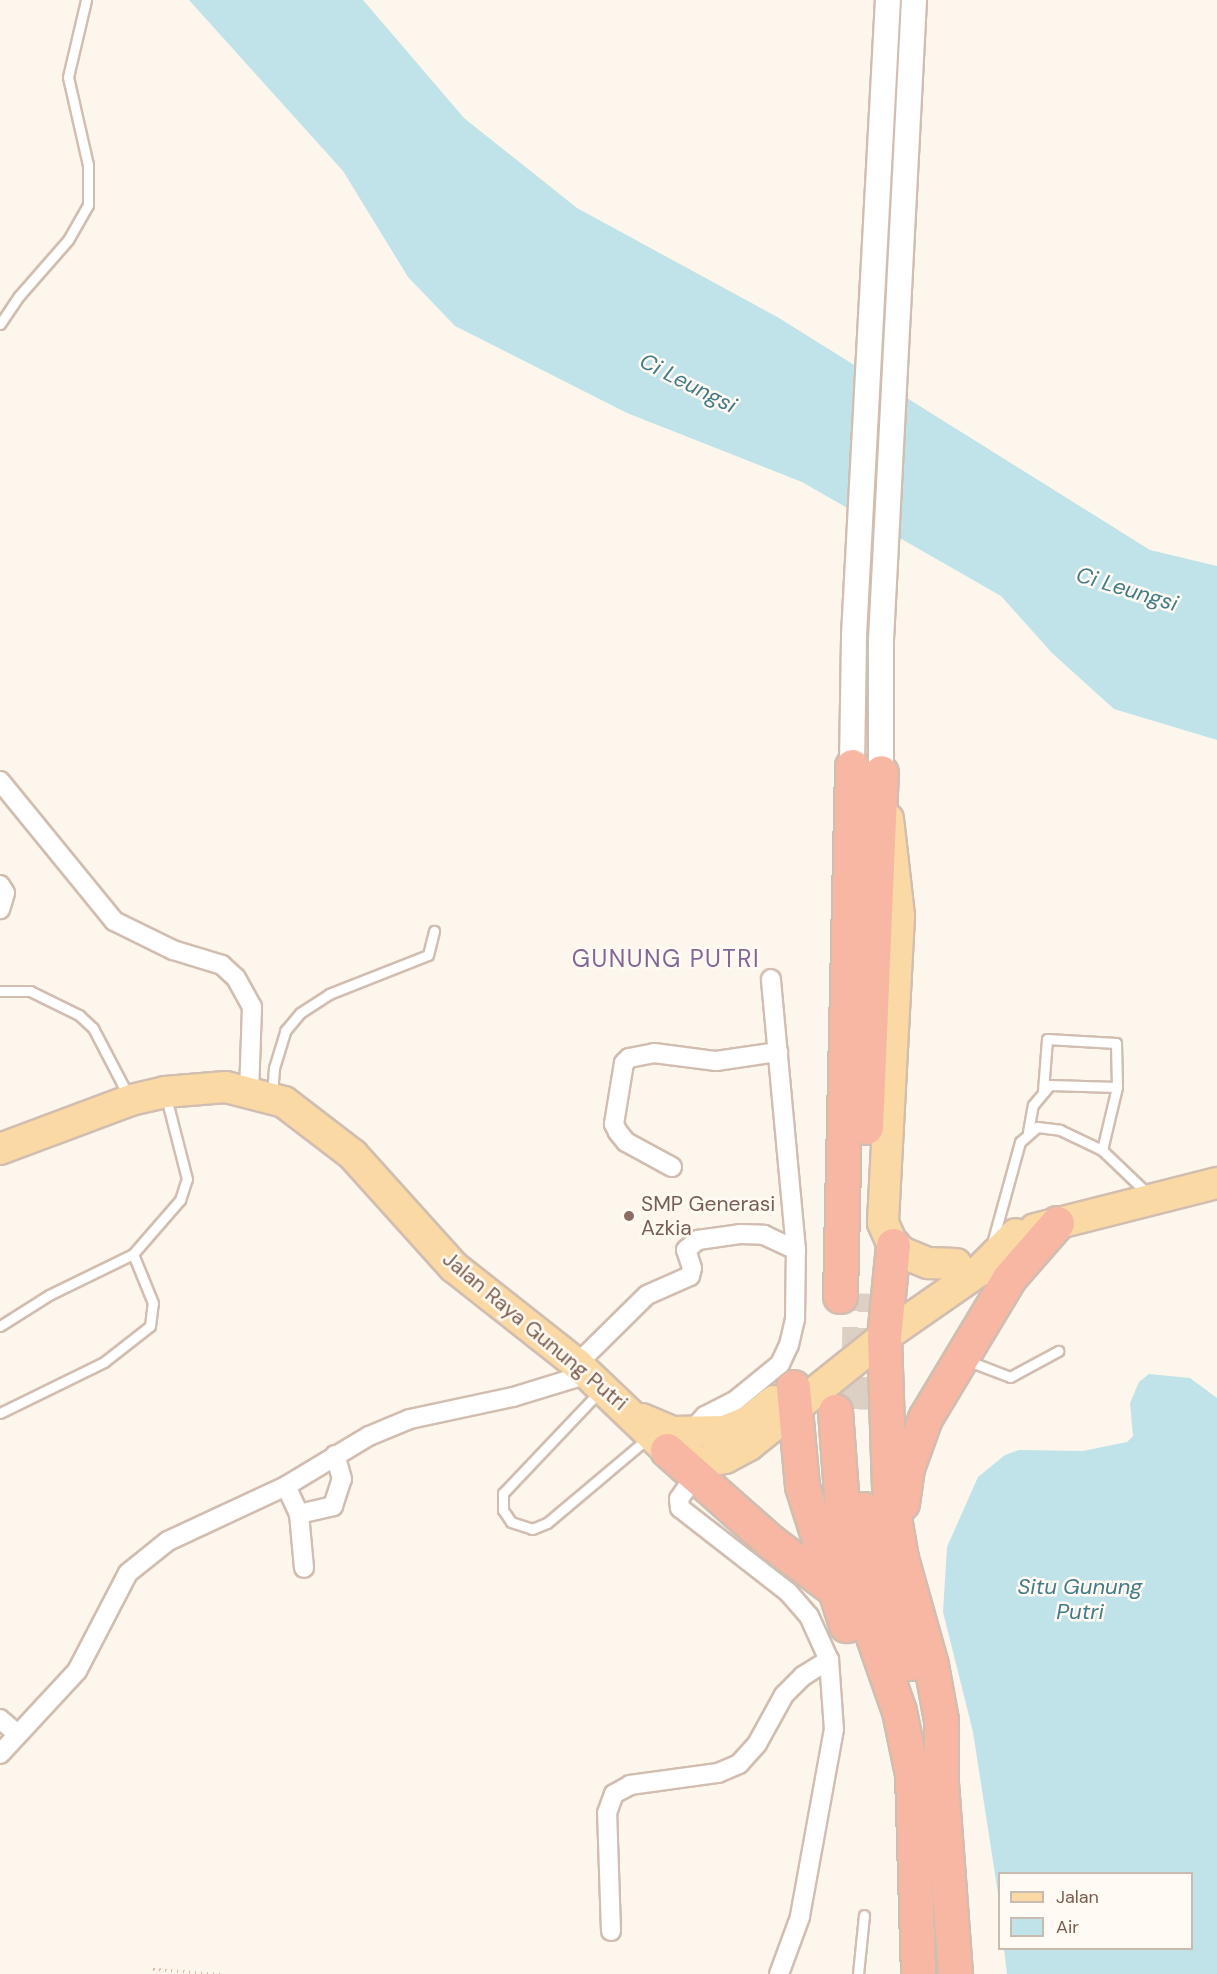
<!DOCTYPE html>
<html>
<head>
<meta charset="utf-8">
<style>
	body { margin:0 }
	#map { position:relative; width:1217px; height:1974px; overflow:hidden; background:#fdf6ec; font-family:"DM Sans",sans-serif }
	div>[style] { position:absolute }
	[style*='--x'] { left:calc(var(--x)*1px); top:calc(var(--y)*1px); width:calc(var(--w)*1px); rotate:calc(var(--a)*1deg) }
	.water>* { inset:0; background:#bfe3e8 }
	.motorway-tunnel>* { height:33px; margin-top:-16.5px; transform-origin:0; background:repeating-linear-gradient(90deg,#dcd0c4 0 33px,transparent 0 49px) }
	.path>* { height:3px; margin-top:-1.5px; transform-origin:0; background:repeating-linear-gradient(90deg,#d9b8a5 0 1.5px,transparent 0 6px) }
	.roads { filter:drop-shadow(2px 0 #d1beb0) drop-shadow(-2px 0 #d1beb0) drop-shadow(0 2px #d1beb0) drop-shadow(0 -2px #d1beb0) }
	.service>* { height:9px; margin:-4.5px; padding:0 4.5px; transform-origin:4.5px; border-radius:4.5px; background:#fff }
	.minor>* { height:18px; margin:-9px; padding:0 9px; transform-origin:9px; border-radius:9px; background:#fff }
	.tertiary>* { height:24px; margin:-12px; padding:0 12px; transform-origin:12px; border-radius:12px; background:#fff }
	.primary>* { height:30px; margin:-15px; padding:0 15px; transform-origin:15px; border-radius:15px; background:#fbd9a5 }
	.motorway>* { height:33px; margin:-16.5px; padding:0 16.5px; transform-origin:16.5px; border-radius:16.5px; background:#f7b7a3 }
	.dots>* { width:16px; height:16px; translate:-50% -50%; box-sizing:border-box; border:3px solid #fffaf3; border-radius:50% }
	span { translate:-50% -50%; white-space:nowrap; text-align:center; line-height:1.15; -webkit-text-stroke:5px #fffaf3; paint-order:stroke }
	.education-label { font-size:21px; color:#785e54 }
	.left { translate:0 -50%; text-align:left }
	.street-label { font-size:21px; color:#7a5c4d }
	.water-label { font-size:22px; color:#437c86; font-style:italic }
	.quarter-label { font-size:24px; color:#846695; letter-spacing:1.5px }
	.legend { position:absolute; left:998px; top:1872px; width:195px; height:78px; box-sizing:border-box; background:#fffaf3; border:2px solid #cabbb1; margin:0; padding:8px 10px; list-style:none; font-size:18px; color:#7a5c4d }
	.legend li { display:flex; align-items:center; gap:12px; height:30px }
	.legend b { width:30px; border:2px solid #cabbb1 }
</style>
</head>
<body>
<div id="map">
	<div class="water">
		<i style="clip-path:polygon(189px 0,363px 0,464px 118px,577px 208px,779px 318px,1150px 550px,1217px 566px,1217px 740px,1114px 709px,1052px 653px,1001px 596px,802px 482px,627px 413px,455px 326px,408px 277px,343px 171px)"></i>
		<i style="clip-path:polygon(1149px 1374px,1190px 1378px,1217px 1398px,1217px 1974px,1007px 1974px,1004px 1949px,1192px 1948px,1192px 1874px,1000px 1874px,999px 1900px,973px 1732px,943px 1612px,947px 1547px,978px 1477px,1005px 1455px,1019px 1450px,1083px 1451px,1127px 1442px,1133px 1436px,1130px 1403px,1139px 1382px)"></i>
	</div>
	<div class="motorway-tunnel">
		<i style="--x:858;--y:1409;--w:116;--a:-89.5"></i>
	</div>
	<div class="path">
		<i style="--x:153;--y:1969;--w:68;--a:4.2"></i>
	</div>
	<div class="roads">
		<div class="service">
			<i style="--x:0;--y:324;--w:34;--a:-56"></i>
			<i style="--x:19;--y:296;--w:74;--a:-48.8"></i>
			<i style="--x:68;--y:240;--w:40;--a:-60.3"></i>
			<i style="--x:88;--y:205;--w:40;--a:-90"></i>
			<i style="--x:88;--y:165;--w:90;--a:-102.8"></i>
			<i style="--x:68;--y:77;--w:79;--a:-76.8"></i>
			<i style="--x:0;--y:991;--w:30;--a:0"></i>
			<i style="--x:30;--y:991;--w:55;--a:26.1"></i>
			<i style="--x:79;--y:1015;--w:19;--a:43"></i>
			<i style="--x:93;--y:1028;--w:76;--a:62.4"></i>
			<i style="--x:1043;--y:1091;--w:52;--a:-85.6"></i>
			<i style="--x:1047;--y:1039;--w:69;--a:3.3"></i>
			<i style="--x:1116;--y:1043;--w:44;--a:88.7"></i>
			<i style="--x:1117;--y:1087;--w:65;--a:103.4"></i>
			<i style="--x:272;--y:1096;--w:28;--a:-86"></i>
			<i style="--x:274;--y:1068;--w:39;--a:-73"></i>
			<i style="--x:285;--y:1031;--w:23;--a:-50"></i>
			<i style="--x:300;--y:1013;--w:35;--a:-33"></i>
			<i style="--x:329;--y:994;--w:106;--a:-21.5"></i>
			<i style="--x:428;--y:955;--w:25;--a:-76"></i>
			<i style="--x:1028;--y:1132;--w:27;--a:-80"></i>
			<i style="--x:1033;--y:1105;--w:26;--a:-50"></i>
			<i style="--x:1050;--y:1085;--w:67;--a:1.7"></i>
			<i style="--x:993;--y:1240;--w:102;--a:-74.6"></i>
			<i style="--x:1020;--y:1142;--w:23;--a:-41"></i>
			<i style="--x:1037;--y:1127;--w:23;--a:7"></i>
			<i style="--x:1060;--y:1130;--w:47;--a:25.5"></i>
			<i style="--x:1102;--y:1150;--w:64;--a:43.7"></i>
			<i style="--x:0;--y:1326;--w:58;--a:-32.3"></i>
			<i style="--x:49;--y:1295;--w:93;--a:-26"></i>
			<i style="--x:133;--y:1254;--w:72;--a:-49"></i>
			<i style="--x:180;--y:1200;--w:22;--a:-72"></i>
			<i style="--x:187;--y:1179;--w:85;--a:-104.4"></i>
			<i style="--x:966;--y:1360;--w:47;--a:21.1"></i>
			<i style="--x:1010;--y:1377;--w:55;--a:-28.4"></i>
			<i style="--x:599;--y:1392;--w:139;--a:133.5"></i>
			<i style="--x:503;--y:1493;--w:17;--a:90"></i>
			<i style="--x:503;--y:1510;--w:14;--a:56"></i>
			<i style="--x:511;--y:1522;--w:22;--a:18"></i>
			<i style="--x:532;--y:1529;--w:16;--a:-22"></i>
			<i style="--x:547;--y:1523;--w:133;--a:-40.1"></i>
			<i style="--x:0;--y:1413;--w:116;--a:-26.1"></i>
			<i style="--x:104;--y:1362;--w:58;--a:-38"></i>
			<i style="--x:150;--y:1326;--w:23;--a:-83"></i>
			<i style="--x:153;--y:1303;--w:53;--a:-112.2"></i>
			<i style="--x:858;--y:1974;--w:59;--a:-84.2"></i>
		</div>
		<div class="minor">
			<i style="--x:0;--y:781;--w:181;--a:50.8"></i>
			<i style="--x:114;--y:921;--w:66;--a:26.2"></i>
			<i style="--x:173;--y:950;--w:51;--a:17"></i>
			<i style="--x:222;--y:965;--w:19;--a:43"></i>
			<i style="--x:236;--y:978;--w:33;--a:61"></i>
			<i style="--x:252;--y:1007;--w:85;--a:92"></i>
			<i style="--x:0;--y:885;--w:9;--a:58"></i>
			<i style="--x:5;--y:893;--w:17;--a:107"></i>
			<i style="--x:672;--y:1167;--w:52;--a:-151.5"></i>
			<i style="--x:626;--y:1142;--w:13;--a:-129"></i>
			<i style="--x:618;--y:1132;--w:9;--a:-117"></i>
			<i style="--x:614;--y:1124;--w:62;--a:-80.7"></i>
			<i style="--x:624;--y:1063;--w:7;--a:-45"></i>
			<i style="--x:629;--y:1058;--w:25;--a:-11"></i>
			<i style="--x:654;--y:1053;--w:63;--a:7.4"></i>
			<i style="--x:716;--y:1061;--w:63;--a:-8.3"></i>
			<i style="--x:577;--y:1364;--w:98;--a:-44.6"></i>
			<i style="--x:647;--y:1295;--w:47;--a:-23.8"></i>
			<i style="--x:690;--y:1276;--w:8;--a:-76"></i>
			<i style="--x:692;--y:1268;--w:19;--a:-108"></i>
			<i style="--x:686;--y:1250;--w:16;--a:-40"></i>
			<i style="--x:698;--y:1240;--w:42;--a:-8.1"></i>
			<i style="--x:740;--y:1234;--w:24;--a:2"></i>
			<i style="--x:764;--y:1235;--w:35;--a:25"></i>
			<i style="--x:690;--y:1433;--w:23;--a:-49"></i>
			<i style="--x:705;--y:1416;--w:35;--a:-27"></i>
			<i style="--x:736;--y:1400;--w:57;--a:-39.3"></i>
			<i style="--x:780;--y:1364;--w:21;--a:-65"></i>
			<i style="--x:789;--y:1345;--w:28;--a:-77"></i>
			<i style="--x:795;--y:1318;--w:68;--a:-89.2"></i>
			<i style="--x:796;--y:1250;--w:272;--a:-95.3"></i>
			<i style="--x:695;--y:1476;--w:28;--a:125"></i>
			<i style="--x:679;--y:1499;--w:9;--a:84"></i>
			<i style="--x:680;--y:1508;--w:137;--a:37.9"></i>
			<i style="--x:788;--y:1592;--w:32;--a:49"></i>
			<i style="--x:809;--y:1616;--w:48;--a:65.6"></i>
			<i style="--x:829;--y:1660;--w:69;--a:85.9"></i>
			<i style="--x:834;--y:1729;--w:191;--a:100.3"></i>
			<i style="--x:800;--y:1917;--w:61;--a:110.2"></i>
			<i style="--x:286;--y:1486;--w:31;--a:65"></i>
			<i style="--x:299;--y:1514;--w:54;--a:84.7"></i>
			<i style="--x:299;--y:1514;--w:35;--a:-13"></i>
			<i style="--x:333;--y:1506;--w:28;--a:-72"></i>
			<i style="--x:342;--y:1479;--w:25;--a:-106"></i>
			<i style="--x:0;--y:1719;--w:21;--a:41"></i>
			<i style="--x:0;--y:1754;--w:113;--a:-47.1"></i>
			<i style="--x:77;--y:1671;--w:110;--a:-62.5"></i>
			<i style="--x:128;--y:1573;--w:51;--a:-38.7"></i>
			<i style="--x:168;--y:1541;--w:130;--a:-25"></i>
			<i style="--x:286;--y:1486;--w:97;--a:-31.1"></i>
			<i style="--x:369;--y:1436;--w:44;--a:-22.5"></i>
			<i style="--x:410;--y:1419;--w:105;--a:-12.1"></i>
			<i style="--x:513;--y:1397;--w:78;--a:-17"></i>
			<i style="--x:611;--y:1931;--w:118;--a:-91.9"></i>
			<i style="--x:607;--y:1813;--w:20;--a:-70"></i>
			<i style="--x:614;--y:1794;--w:18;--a:-29"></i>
			<i style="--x:630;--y:1785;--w:89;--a:-7.8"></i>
			<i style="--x:718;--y:1773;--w:23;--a:-23"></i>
			<i style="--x:739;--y:1764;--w:27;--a:-48"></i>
			<i style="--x:757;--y:1744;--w:56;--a:-61.1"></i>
			<i style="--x:784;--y:1695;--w:27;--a:-45"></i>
			<i style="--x:803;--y:1676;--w:31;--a:-32"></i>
		</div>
		<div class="tertiary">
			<i style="--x:852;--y:766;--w:131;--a:-89.1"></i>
			<i style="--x:854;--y:635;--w:636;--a:-86.94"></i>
			<i style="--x:881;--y:772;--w:132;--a:-90"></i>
			<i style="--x:881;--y:640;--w:641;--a:-87.05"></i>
		</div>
		<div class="primary">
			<i style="--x:888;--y:819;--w:98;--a:83.5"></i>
			<i style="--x:899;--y:916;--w:307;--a:93"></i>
			<i style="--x:883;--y:1223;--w:24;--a:66"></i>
			<i style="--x:893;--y:1245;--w:13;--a:39"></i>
			<i style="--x:903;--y:1253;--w:27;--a:22"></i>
			<i style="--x:928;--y:1263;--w:28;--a:2"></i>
			<i style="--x:0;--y:1149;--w:140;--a:-20.5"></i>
			<i style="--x:131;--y:1100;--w:35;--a:-13"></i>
			<i style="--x:165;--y:1092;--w:61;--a:-4.7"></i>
			<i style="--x:226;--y:1087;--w:60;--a:14.5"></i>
			<i style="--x:284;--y:1102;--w:87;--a:37.5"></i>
			<i style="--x:353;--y:1155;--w:151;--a:48"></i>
			<i style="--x:454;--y:1267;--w:157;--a:38.3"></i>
			<i style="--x:577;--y:1364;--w:124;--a:43.7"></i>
			<i style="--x:667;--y:1450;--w:23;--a:25"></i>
			<i style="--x:688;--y:1460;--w:16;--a:7"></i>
			<i style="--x:704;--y:1462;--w:21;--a:-11"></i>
			<i style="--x:725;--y:1458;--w:27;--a:-28"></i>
			<i style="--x:749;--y:1445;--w:173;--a:-38.7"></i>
			<i style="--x:884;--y:1337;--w:116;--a:-34.8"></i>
			<i style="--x:979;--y:1271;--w:52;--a:-45"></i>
			<i style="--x:1035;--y:1229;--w:188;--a:-14.2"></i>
			<i style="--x:642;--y:1419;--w:34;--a:23"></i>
			<i style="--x:673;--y:1432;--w:51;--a:-1.1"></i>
			<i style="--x:724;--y:1431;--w:25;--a:-21"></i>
			<i style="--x:747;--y:1422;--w:34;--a:-38"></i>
		</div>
		<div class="motorway">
			<i style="--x:866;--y:1127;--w:355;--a:-87.6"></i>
			<i style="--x:893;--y:1245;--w:92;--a:95.6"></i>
			<i style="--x:884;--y:1337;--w:151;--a:88.1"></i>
			<i style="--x:889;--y:1488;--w:71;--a:80.3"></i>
			<i style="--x:901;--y:1558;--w:111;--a:74.3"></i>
			<i style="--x:931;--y:1665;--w:56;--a:79.7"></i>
			<i style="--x:941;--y:1720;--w:63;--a:90"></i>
			<i style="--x:941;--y:1783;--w:192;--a:85.8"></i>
			<i style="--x:840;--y:1296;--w:530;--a:-88.7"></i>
			<i style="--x:793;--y:1387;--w:99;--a:84.8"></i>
			<i style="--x:802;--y:1486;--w:146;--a:72.4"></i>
			<i style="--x:835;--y:1411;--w:124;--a:85.8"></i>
			<i style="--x:844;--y:1535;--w:61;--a:76.7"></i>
			<i style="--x:858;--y:1594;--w:124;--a:70.7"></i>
			<i style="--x:899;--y:1711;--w:64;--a:78.3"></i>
			<i style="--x:912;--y:1774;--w:200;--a:88.3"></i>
			<i style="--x:667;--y:1450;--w:139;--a:41.5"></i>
			<i style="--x:771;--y:1542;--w:79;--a:36.7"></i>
			<i style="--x:902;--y:1503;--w:35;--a:-82"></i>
			<i style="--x:907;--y:1468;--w:53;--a:-70.2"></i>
			<i style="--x:925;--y:1418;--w:163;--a:-59"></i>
			<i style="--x:1009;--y:1278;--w:73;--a:-48.9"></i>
			<i style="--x:864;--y:1509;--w:30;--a:82"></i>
			<i style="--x:868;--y:1539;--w:131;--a:71.3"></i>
		</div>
	</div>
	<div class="dots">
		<i style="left:629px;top:1216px;background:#8d6e63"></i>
	</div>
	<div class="education-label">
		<span class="left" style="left:641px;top:1216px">SMP Generasi<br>Azkia</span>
	</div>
	<div class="street-label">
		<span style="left:535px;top:1331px;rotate:40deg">Jalan Raya Gunung Putri</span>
	</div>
	<div class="water-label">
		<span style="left:688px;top:383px;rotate:27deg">Ci Leungsi</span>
		<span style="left:1127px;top:589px;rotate:17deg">Ci Leungsi</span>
		<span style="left:1080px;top:1599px">Situ Gunung<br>Putri</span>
	</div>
	<div class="quarter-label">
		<span style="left:666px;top:959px">GUNUNG PUTRI</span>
	</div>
	<ul class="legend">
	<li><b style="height:8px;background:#fbd9a5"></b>Jalan</li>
	<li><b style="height:16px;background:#bfe3e8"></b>Air</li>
	</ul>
</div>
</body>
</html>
